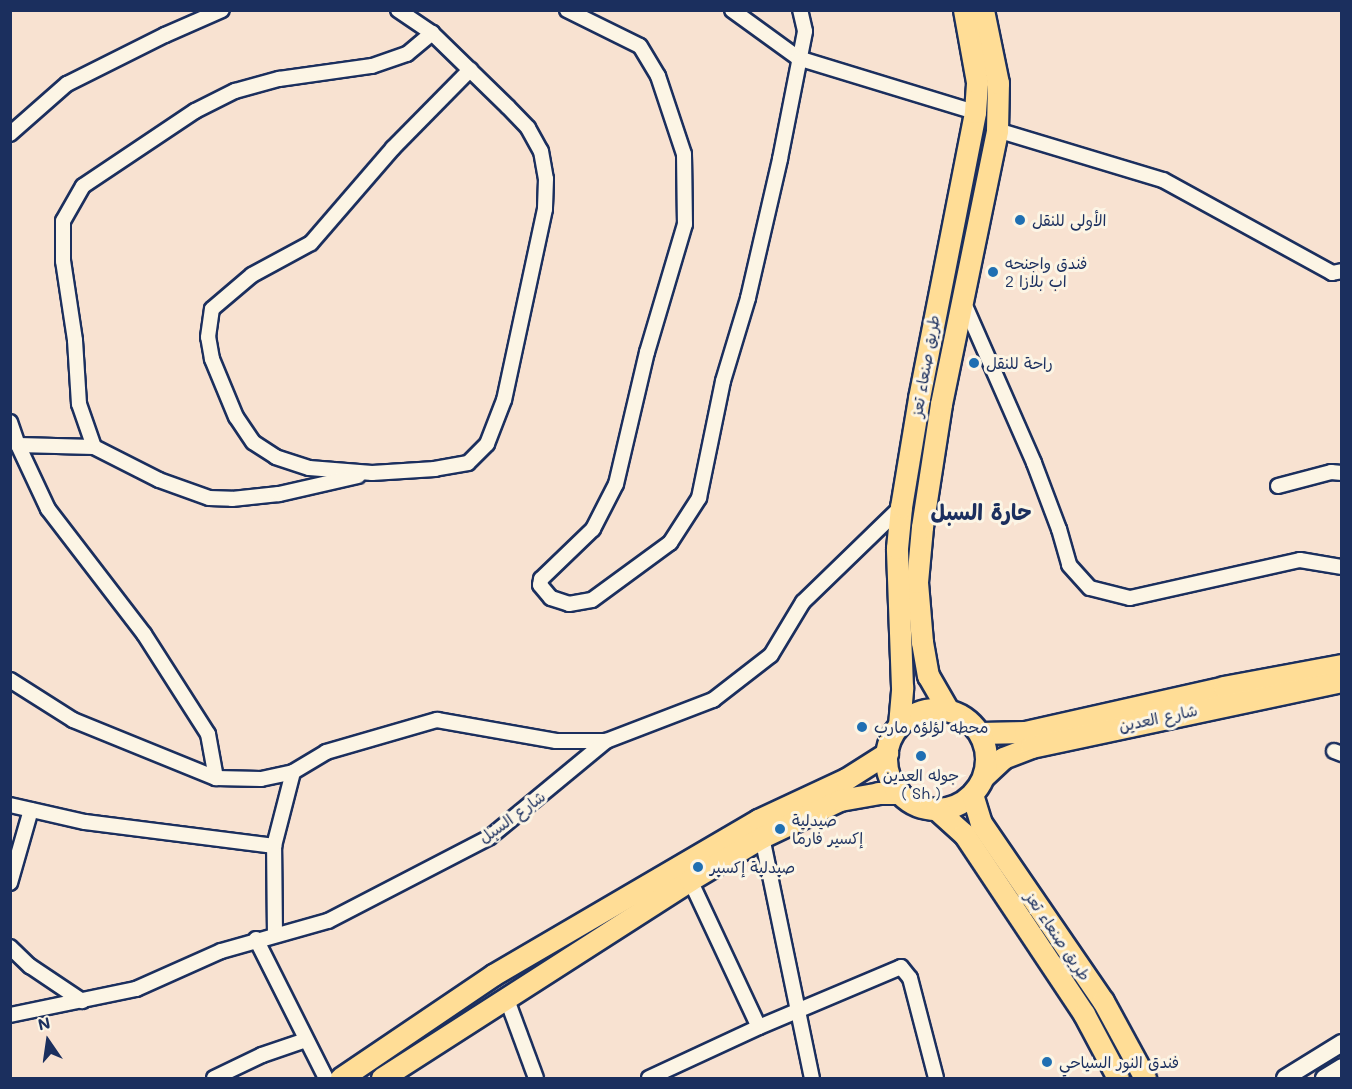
<!DOCTYPE html>
<html>
<head>
<meta charset="utf-8">
<style>
	body { margin:0 }
	#map { position:relative; width:1352px; height:1089px; overflow:hidden; background:#f8e2d1; font-family:Mali,"Playpen Sans Arabic",sans-serif }
	div>[style] { position:absolute }
	[style*='--x'] { left:calc(var(--x)*1px); top:calc(var(--y)*1px); width:calc(var(--w)*1px); rotate:calc(var(--a)*1deg) }
	.roads { filter:drop-shadow(2px 0 #1b2f5e) drop-shadow(-2px 0 #1b2f5e) drop-shadow(0 2px #1b2f5e) drop-shadow(0 -2px #1b2f5e) }
	.minor>* { height:14px; margin:-7px; padding:0 7px; transform-origin:7px; border-radius:7px; background:#fcf5e5 }
	.tertiary>* { height:16px; margin:-8px; padding:0 8px; transform-origin:8px; border-radius:8px; background:#fcf5e5 }
	.primary>* { height:21px; margin:-10.5px; padding:0 10.5px; transform-origin:10.5px; border-radius:10.5px; background:#ffdd96 }
	.trunk>* { height:21px; margin:-10.5px; padding:0 10.5px; transform-origin:10.5px; border-radius:10.5px; background:#ffdd96 }
	.trunk>.ring { margin:-10.5px; padding:0; box-sizing:content-box; background:none; border:21px solid #ffdd96; border-radius:50% }
	.dots>* { width:16px; height:16px; translate:-50% -50%; box-sizing:border-box; border:3px solid #fcf5e5; border-radius:50% }
	span { translate:-50% -50%; white-space:nowrap; text-align:center; line-height:1.15; -webkit-text-stroke:6px #fcf5e5; paint-order:stroke }
	.poi-label { font-size:16px; color:#1b2f5e }
	.left { translate:0 -50%; text-align:left }
	.street-label { font-size:16px; color:#1b2f5e }
	.district-label { font-size:22px; color:#1b2f5e; font-weight:700 }
	.frame { position:absolute; inset:0; border:12px solid #1b2f5e; pointer-events:none }
	.north { position:absolute; left:18px; top:1011px; width:60px; height:60px; -webkit-text-stroke:4px #fcf5e5; paint-order:stroke; rotate:347deg; font-size:16px; font-weight:700; line-height:24px; text-align:center; color:#1b2f5e }
	.north::after { content:''; display:block; margin:auto; width:21px; height:27px; background:#1b2f5e; clip-path:polygon(50% 0,100% 100%,50% 72%,0 100%) }
</style>
</head>
<body>
<div id="map">
	<div class="roads">
		<div class="minor">
			<i style="--x:398;--y:10;--w:41;--a:34.1"></i>
			<i style="--x:432;--y:33;--w:106;--a:44.2"></i>
			<i style="--x:508;--y:107;--w:29;--a:46"></i>
			<i style="--x:528;--y:128;--w:26;--a:61"></i>
			<i style="--x:541;--y:151;--w:28;--a:80"></i>
			<i style="--x:546;--y:179;--w:30;--a:92"></i>
			<i style="--x:545;--y:209;--w:195;--a:102.1"></i>
			<i style="--x:504;--y:400;--w:47;--a:111.1"></i>
			<i style="--x:487;--y:444;--w:27;--a:135"></i>
			<i style="--x:468;--y:463;--w:34;--a:170"></i>
			<i style="--x:435;--y:469;--w:63;--a:176.4"></i>
			<i style="--x:372;--y:473;--w:63;--a:-175.5"></i>
			<i style="--x:309;--y:468;--w:35;--a:-162"></i>
			<i style="--x:276;--y:457;--w:27;--a:-147"></i>
			<i style="--x:253;--y:442;--w:30;--a:-124"></i>
			<i style="--x:236;--y:417;--w:63;--a:-112.5"></i>
			<i style="--x:212;--y:359;--w:22;--a:-100"></i>
			<i style="--x:208;--y:337;--w:28;--a:-82"></i>
			<i style="--x:212;--y:309;--w:52;--a:-40.4"></i>
			<i style="--x:252;--y:275;--w:67;--a:-28.5"></i>
			<i style="--x:311;--y:243;--w:125;--a:-49.2"></i>
			<i style="--x:393;--y:148;--w:110;--a:-45.4"></i>
			<i style="--x:567;--y:10;--w:81;--a:26.3"></i>
			<i style="--x:640;--y:46;--w:35;--a:59"></i>
			<i style="--x:658;--y:76;--w:82;--a:71.6"></i>
			<i style="--x:684;--y:154;--w:70;--a:89.2"></i>
			<i style="--x:685;--y:224;--w:134;--a:106.5"></i>
			<i style="--x:647;--y:352;--w:136;--a:103.2"></i>
			<i style="--x:616;--y:484;--w:51;--a:117.1"></i>
			<i style="--x:593;--y:529;--w:72;--a:136.1"></i>
			<i style="--x:541;--y:579;--w:6;--a:99"></i>
			<i style="--x:540;--y:585;--w:17;--a:50"></i>
			<i style="--x:551;--y:598;--w:19;--a:18"></i>
			<i style="--x:569;--y:604;--w:23;--a:-10"></i>
			<i style="--x:592;--y:600;--w:97;--a:-36.2"></i>
			<i style="--x:670;--y:543;--w:54;--a:-57.2"></i>
			<i style="--x:699;--y:498;--w:119;--a:-78.4"></i>
			<i style="--x:723;--y:381;--w:87;--a:-73.2"></i>
			<i style="--x:748;--y:298;--w:143;--a:-77"></i>
			<i style="--x:780;--y:159;--w:130;--a:-78.9"></i>
			<i style="--x:805;--y:31;--w:22;--a:-103"></i>
			<i style="--x:732;--y:10;--w:82;--a:36"></i>
			<i style="--x:798;--y:58;--w:185;--a:17"></i>
			<i style="--x:997;--y:130;--w:173;--a:16.8"></i>
			<i style="--x:1163;--y:180;--w:193;--a:28.8"></i>
			<i style="--x:1332;--y:273;--w:10;--a:-11"></i>
			<i style="--x:10;--y:134;--w:76;--a:-41.3"></i>
			<i style="--x:67;--y:84;--w:110;--a:-26.6"></i>
			<i style="--x:165;--y:35;--w:62;--a:-23.7"></i>
			<i style="--x:963;--y:301;--w:177;--a:66.3"></i>
			<i style="--x:1034;--y:463;--w:71;--a:69.3"></i>
			<i style="--x:1059;--y:529;--w:37;--a:74"></i>
			<i style="--x:1069;--y:565;--w:31;--a:48"></i>
			<i style="--x:1090;--y:588;--w:41;--a:14"></i>
			<i style="--x:1130;--y:598;--w:174;--a:-12.6"></i>
			<i style="--x:1300;--y:560;--w:43;--a:9.5"></i>
			<i style="--x:10;--y:422;--w:24;--a:71"></i>
			<i style="--x:18;--y:445;--w:71;--a:64.9"></i>
			<i style="--x:48;--y:509;--w:158;--a:52.5"></i>
			<i style="--x:144;--y:634;--w:119;--a:57.4"></i>
			<i style="--x:208;--y:734;--w:45;--a:79.7"></i>
			<i style="--x:18;--y:445;--w:76;--a:1.5"></i>
			<i style="--x:94;--y:447;--w:73;--a:26.9"></i>
			<i style="--x:159;--y:480;--w:53;--a:19.8"></i>
			<i style="--x:209;--y:498;--w:23;--a:2"></i>
			<i style="--x:232;--y:499;--w:47;--a:-6.1"></i>
			<i style="--x:279;--y:494;--w:81;--a:-12.8"></i>
			<i style="--x:94;--y:447;--w:46;--a:-109.2"></i>
			<i style="--x:79;--y:404;--w:64;--a:-93.6"></i>
			<i style="--x:75;--y:340;--w:80;--a:-98.6"></i>
			<i style="--x:63;--y:261;--w:40;--a:-90"></i>
			<i style="--x:63;--y:221;--w:40;--a:-60.3"></i>
			<i style="--x:83;--y:186;--w:135;--a:-33.8"></i>
			<i style="--x:195;--y:111;--w:45;--a:-26.6"></i>
			<i style="--x:235;--y:91;--w:46;--a:-15.3"></i>
			<i style="--x:279;--y:79;--w:94;--a:-8"></i>
			<i style="--x:372;--y:66;--w:37;--a:-19"></i>
			<i style="--x:407;--y:54;--w:33;--a:-40"></i>
			<i style="--x:1278;--y:486;--w:55;--a:-14.8"></i>
			<i style="--x:1331;--y:472;--w:11;--a:5"></i>
			<i style="--x:10;--y:680;--w:75;--a:32.4"></i>
			<i style="--x:73;--y:720;--w:154;--a:22.1"></i>
			<i style="--x:216;--y:778;--w:45;--a:1.3"></i>
			<i style="--x:261;--y:779;--w:33;--a:-12"></i>
			<i style="--x:1334;--y:751;--w:9;--a:21"></i>
			<i style="--x:10;--y:805;--w:77;--a:12.8"></i>
			<i style="--x:85;--y:822;--w:191;--a:7.2"></i>
			<i style="--x:762;--y:837;--w:246;--a:78.3"></i>
			<i style="--x:690;--y:880;--w:162;--a:64.9"></i>
			<i style="--x:10;--y:883;--w:76;--a:-74"></i>
			<i style="--x:275;--y:935;--w:89;--a:-90.6"></i>
			<i style="--x:274;--y:846;--w:76;--a:-75.6"></i>
			<i style="--x:293;--y:772;--w:39;--a:-31"></i>
			<i style="--x:326;--y:752;--w:116;--a:-16.1"></i>
			<i style="--x:437;--y:720;--w:121;--a:10"></i>
			<i style="--x:556;--y:741;--w:50;--a:0"></i>
			<i style="--x:256;--y:939;--w:156;--a:63.3"></i>
			<i style="--x:10;--y:947;--w:28;--a:44"></i>
			<i style="--x:30;--y:966;--w:63;--a:33.9"></i>
			<i style="--x:506;--y:997;--w:86;--a:69.7"></i>
			<i style="--x:10;--y:1015;--w:129;--a:-11.7"></i>
			<i style="--x:136;--y:989;--w:93;--a:-24.1"></i>
			<i style="--x:221;--y:951;--w:111;--a:-15.7"></i>
			<i style="--x:328;--y:921;--w:182;--a:-27.4"></i>
			<i style="--x:490;--y:837;--w:151;--a:-39.6"></i>
			<i style="--x:606;--y:741;--w:115;--a:-21"></i>
			<i style="--x:713;--y:700;--w:73;--a:-37.8"></i>
			<i style="--x:771;--y:655;--w:62;--a:-58.9"></i>
			<i style="--x:803;--y:602;--w:136;--a:-44.1"></i>
			<i style="--x:214;--y:1078;--w:53;--a:-25.6"></i>
			<i style="--x:262;--y:1055;--w:46;--a:-18.8"></i>
			<i style="--x:649;--y:1078;--w:121;--a:-24.9"></i>
			<i style="--x:759;--y:1027;--w:154;--a:-22.9"></i>
			<i style="--x:901;--y:967;--w:14;--a:51"></i>
			<i style="--x:910;--y:978;--w:103;--a:75.4"></i>
		</div>
		<div class="tertiary">
			<i style="--x:1285;--y:1078;--w:67;--a:-31.6"></i>
			<i style="--x:1324;--y:1078;--w:21;--a:-31"></i>
		</div>
		<div class="primary">
			<i style="--x:980;--y:733;--w:45;--a:-1.3"></i>
			<i style="--x:1025;--y:732;--w:204;--a:-12.7"></i>
			<i style="--x:1224;--y:687;--w:120;--a:-10.6"></i>
			<i style="--x:984;--y:776;--w:26;--a:-43"></i>
			<i style="--x:1003;--y:758;--w:30;--a:-21"></i>
			<i style="--x:1031;--y:747;--w:318;--a:-12"></i>
			<i style="--x:341;--y:1078;--w:184;--a:-34.1"></i>
			<i style="--x:493;--y:975;--w:307;--a:-30.3"></i>
			<i style="--x:758;--y:820;--w:97;--a:-25"></i>
			<i style="--x:846;--y:779;--w:49;--a:-32.4"></i>
			<i style="--x:382;--y:1078;--w:366;--a:-32.7"></i>
			<i style="--x:690;--y:880;--w:84;--a:-30.8"></i>
			<i style="--x:762;--y:837;--w:86;--a:-25.4"></i>
			<i style="--x:840;--y:800;--w:39;--a:-10"></i>
			<i style="--x:878;--y:793;--w:22;--a:0"></i>
		</div>
		<div class="trunk">
			<i class="ring" style="left:886px;top:709px;width:79px;height:79px"></i>
			<i style="--x:948;--y:710;--w:39;--a:-120"></i>
			<i style="--x:928;--y:676;--w:35;--a:-100"></i>
			<i style="--x:922;--y:642;--w:60;--a:-94.8"></i>
			<i style="--x:917;--y:582;--w:55;--a:-84.8"></i>
			<i style="--x:922;--y:527;--w:124;--a:-81.2"></i>
			<i style="--x:941;--y:404;--w:280;--a:-78.4"></i>
			<i style="--x:997;--y:130;--w:47;--a:-88.8"></i>
			<i style="--x:998;--y:83;--w:75;--a:-101.6"></i>
			<i style="--x:899;--y:725;--w:38;--a:-85"></i>
			<i style="--x:902;--y:687;--w:139;--a:-92.1"></i>
			<i style="--x:897;--y:548;--w:41;--a:-84.4"></i>
			<i style="--x:901;--y:507;--w:110;--a:-80.6"></i>
			<i style="--x:919;--y:398;--w:291;--a:-78.9"></i>
			<i style="--x:975;--y:112;--w:30;--a:-86"></i>
			<i style="--x:977;--y:82;--w:73;--a:-100.2"></i>
			<i style="--x:972;--y:794;--w:30;--a:73"></i>
			<i style="--x:981;--y:823;--w:216;--a:55.6"></i>
			<i style="--x:1103;--y:1001;--w:88;--a:61.4"></i>
			<i style="--x:936;--y:809;--w:38;--a:42"></i>
			<i style="--x:964;--y:834;--w:216;--a:56.3"></i>
			<i style="--x:1084;--y:1014;--w:72;--a:62"></i>
		</div>
	</div>
	<div class="dots">
		<i style="left:1020px;top:220px;background:#1f6fb2"></i>
		<i style="left:993px;top:272px;background:#1f6fb2"></i>
		<i style="left:974px;top:363px;background:#1f6fb2"></i>
		<i style="left:862px;top:727px;background:#1f6fb2"></i>
		<i style="left:921px;top:756px;background:#1f6fb2"></i>
		<i style="left:780px;top:829px;background:#1f6fb2"></i>
		<i style="left:698px;top:867px;background:#1f6fb2"></i>
		<i style="left:1047px;top:1062px;background:#1f6fb2"></i>
	</div>
	<div class="poi-label">
		<span class="left" style="left:1032px;top:220px">الأولى للنقل</span>
		<span class="left" style="left:1005px;top:272px">فندق واجنحه<br>اب بلازا 2</span>
		<span class="left" style="left:986px;top:363px">راحة للنقل</span>
		<span class="left" style="left:874px;top:727px">محطه لؤلؤه مارب</span>
		<span style="left:921px;top:784px">جوله العدين<br>( Sh )</span>
		<span class="left" style="left:792px;top:829px">صيدلية<br>إكسير فارما</span>
		<span class="left" style="left:710px;top:867px">صيدلية إكسير</span>
		<span class="left" style="left:1059px;top:1062px">فندق النور السياحي</span>
	</div>
	<div class="street-label">
		<span style="left:925px;top:366px;rotate:-80deg">طريق صنعاء تعز</span>
		<span style="left:1158px;top:718px;rotate:-12deg">شارع العدين</span>
		<span style="left:512px;top:817px;rotate:-36deg">شارع السبل</span>
		<span style="left:1058px;top:936px;rotate:56deg">طريق صنعاء تعز</span>
	</div>
	<div class="district-label">
		<span style="left:981px;top:512px">حارة السبل</span>
	</div>
	<div class="frame"></div>
	<div class="north">N</div>
</div>
</body>
</html>
